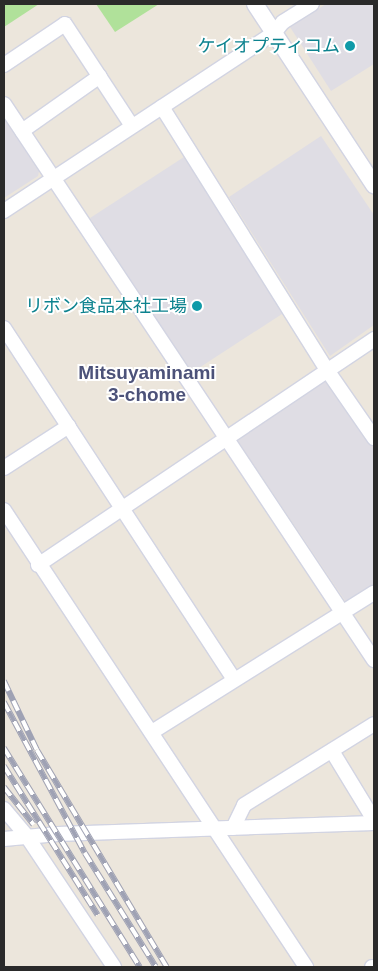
<!DOCTYPE html>
<html>
<head>
<meta charset="utf-8">
<style>
	body { margin:0 }
	#map { position:relative; width:378px; height:971px; overflow:hidden; background:#ece6dc; font-family:Arial,"Noto Sans JP",sans-serif }
	div>[style] { position:absolute }
	[style*='--x'] { left:calc(var(--x)*1px); top:calc(var(--y)*1px); width:calc(var(--w)*1px); rotate:calc(var(--a)*1deg) }
	.industrial>* { inset:0; background:#dfdde4; transform-origin:0 0 }
	.green>* { inset:0; background:#b0e19a }
	.roads { filter:drop-shadow(1px 0 #d2d4e2) drop-shadow(-1px 0 #d2d4e2) drop-shadow(0 1px #d2d4e2) drop-shadow(0 -1px #d2d4e2) }
	.minor>* { height:14px; margin:-7px; padding:0 7px; transform-origin:7px; border-radius:7px; background:#fff }
	.tertiary>* { height:16px; margin:-8px; padding:0 8px; transform-origin:8px; border-radius:8px; background:#fff }
	.rail>* { height:5.5px; margin-top:-2.75px; transform-origin:0; background:repeating-linear-gradient(90deg,#fff 0 11px,#9fa2b4 0 22px); box-sizing:border-box; border-block:1px solid #9fa2b4 }
	.dots>* { width:14px; height:14px; translate:-50% -50%; box-sizing:border-box; border:2px solid #fff; border-radius:50% }
	span { translate:-50% -50%; white-space:nowrap; text-align:center; line-height:1.15; -webkit-text-stroke:4px #fff; paint-order:stroke }
	.culture-label { font-size:18px; color:#0d838f }
	.right { translate:-100% -50%; text-align:right }
	.neighbourhood-label { font-size:19px; color:#4c5279; font-weight:700 }
	.frame { position:absolute; inset:0; border:5px solid #2a2a2a; pointer-events:none }
</style>
</head>
<body>
<div id="map">
	<div class="industrial">
		<i style="clip-path:polygon(326px 4px,374px 4px,374px 64px,331px 91px,290px 27px)"></i>
		<i style="clip-path:polygon(4px 110px,40px 167px,38px 176px,4px 198px)"></i>
		<i style="clip-path:polygon(321px 136px,374px 215px,374px 325px,330px 356px,229px 197px)"></i>
		<i style="left:184px;top:157px;width:185px;height:112px;rotate:57deg"></i>
		<i style="clip-path:polygon(326px 378px,374px 449px,374px 585px,346px 602px,236px 438px)"></i>
	</div>
	<div class="green">
		<i style="clip-path:polygon(4px 4px,39px 4px,4px 27px)"></i>
		<i style="clip-path:polygon(96px 4px,159px 4px,115px 32px)"></i>
	</div>
	<div class="roads">
		<div class="minor">
			<i style="--x:4;--y:65;--w:73;--a:-33.9"></i>
			<i style="--x:65;--y:24;--w:122;--a:56.7"></i>
			<i style="--x:4;--y:104;--w:668;--a:56.36"></i>
			<i style="--x:162;--y:107;--w:310;--a:57.9"></i>
			<i style="--x:327;--y:370;--w:83;--a:55.3"></i>
			<i style="--x:22;--y:131;--w:95;--a:-35.2"></i>
			<i style="--x:4;--y:211;--w:323;--a:-33.4"></i>
			<i style="--x:274;--y:33;--w:14;--a:-51"></i>
			<i style="--x:283;--y:22;--w:34;--a:-32"></i>
			<i style="--x:4;--y:328;--w:420;--a:56.8"></i>
			<i style="--x:4;--y:468;--w:77;--a:-32.9"></i>
			<i style="--x:4;--y:510;--w:548;--a:56.54"></i>
			<i style="--x:38;--y:565;--w:405;--a:-33.9"></i>
			<i style="--x:152;--y:732;--w:262;--a:-32.1"></i>
			<i style="--x:332;--y:751;--w:81;--a:58.7"></i>
			<i style="--x:4;--y:809;--w:38;--a:50"></i>
			<i style="--x:28;--y:838;--w:155;--a:56.3"></i>
			<i style="--x:233;--y:828;--w:25;--a:-64"></i>
			<i style="--x:244;--y:805;--w:153;--a:-31.9"></i>
			<i style="--x:4;--y:839;--w:54;--a:-5.3"></i>
			<i style="--x:58;--y:834;--w:316;--a:-2"></i>
			<i style="--x:372;--y:967;--w:2;--a:0"></i>
		</div>
		<div class="tertiary">
			<i style="--x:255;--y:4;--w:217;--a:56.7"></i>
		</div>
	</div>
	<div class="rail">
		<i style="--x:4;--y:681;--w:76;--a:64.4"></i>
		<i style="--x:37;--y:750;--w:253;--a:59.1"></i>
		<i style="--x:4;--y:702;--w:171;--a:61.8"></i>
		<i style="--x:85;--y:853;--w:134;--a:58.1"></i>
		<i style="--x:4;--y:748;--w:258;--a:58.2"></i>
		<i style="--x:4;--y:766;--w:176;--a:57.8"></i>
		<i style="--x:4;--y:787;--w:48;--a:51.7"></i>
	</div>
	<div class="dots">
		<i style="left:350px;top:46px;background:#0f9aa8"></i>
		<i style="left:197px;top:306px;background:#0f9aa8"></i>
	</div>
	<div class="culture-label">
		<span class="right" style="left:340px;top:46px">ケイオプティコム</span>
		<span class="right" style="left:187px;top:306px">リボン食品本社工場</span>
	</div>
	<div class="neighbourhood-label">
		<span style="left:147px;top:384px">Mitsuyaminami<br>3-chome</span>
	</div>
	<div class="frame"></div>
</div>
</body>
</html>
